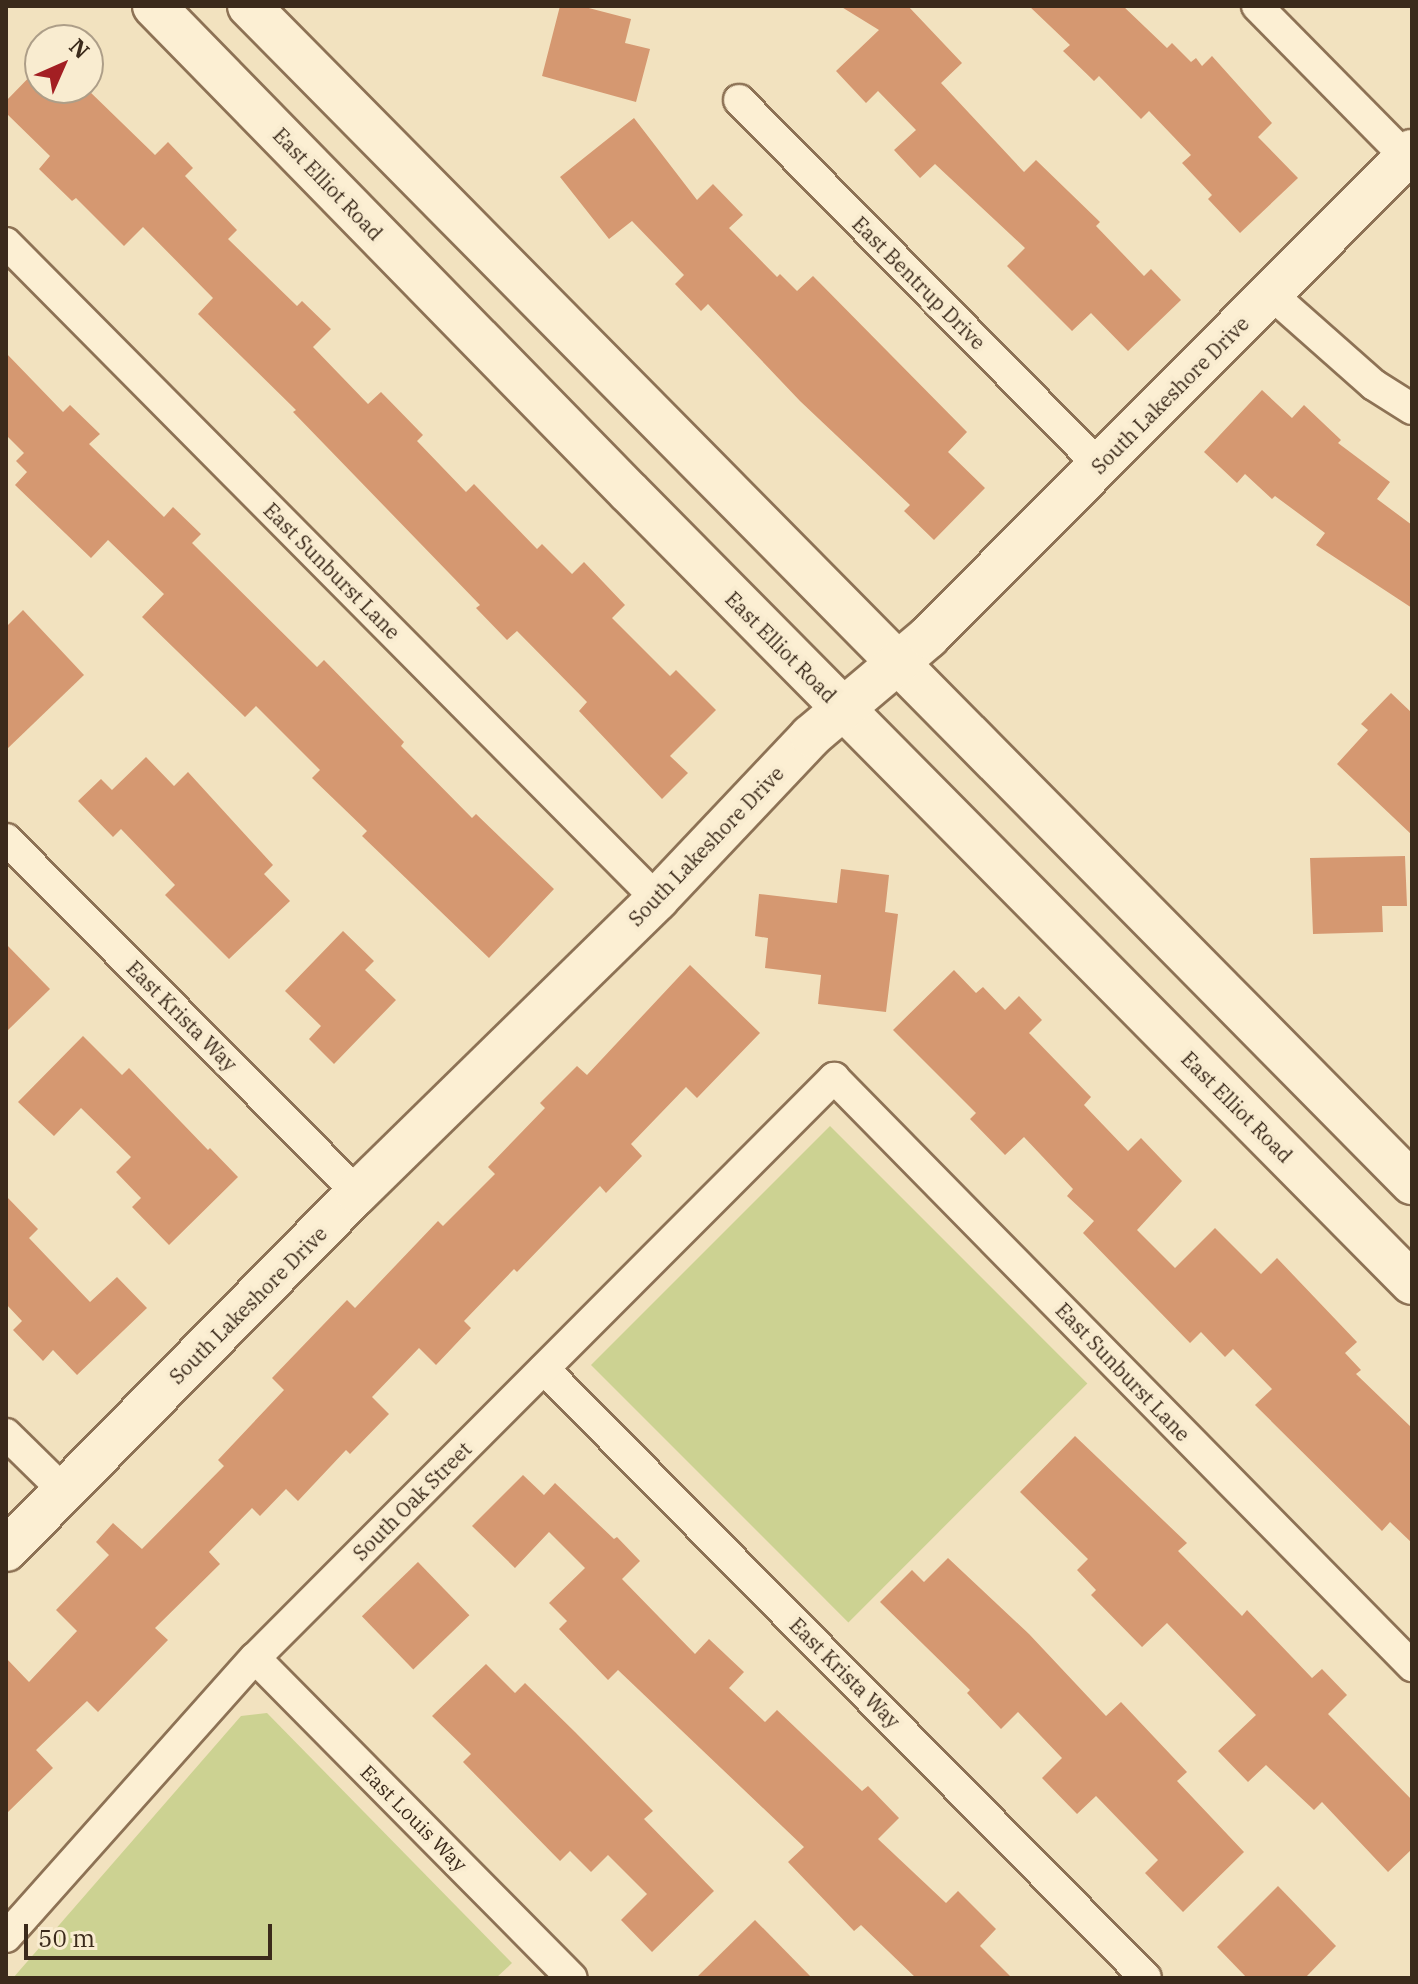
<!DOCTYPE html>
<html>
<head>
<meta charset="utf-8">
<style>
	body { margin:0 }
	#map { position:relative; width:1418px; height:1984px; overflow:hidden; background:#f2e2bf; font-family:"IBM Plex Serif",serif }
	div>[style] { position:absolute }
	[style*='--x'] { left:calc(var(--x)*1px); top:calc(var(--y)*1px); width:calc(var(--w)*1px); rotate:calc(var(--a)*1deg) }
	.green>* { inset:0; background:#ccd292; transform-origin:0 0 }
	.building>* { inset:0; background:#d59871; transform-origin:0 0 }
	.roads { filter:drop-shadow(2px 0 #8d7255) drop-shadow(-2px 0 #8d7255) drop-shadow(0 2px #8d7255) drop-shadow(0 -2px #8d7255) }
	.street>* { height:30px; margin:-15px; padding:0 15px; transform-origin:15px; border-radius:15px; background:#fcefd3 }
	.secondary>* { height:42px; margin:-21px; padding:0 21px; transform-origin:21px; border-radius:21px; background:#fcefd3 }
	span { translate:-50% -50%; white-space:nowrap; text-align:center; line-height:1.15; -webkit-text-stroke:8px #f9ecd0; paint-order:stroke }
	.street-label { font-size:20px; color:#3b2a1b }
	.frame { position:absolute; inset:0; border:8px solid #3b2a1b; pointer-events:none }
	.north { position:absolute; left:24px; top:24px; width:80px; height:80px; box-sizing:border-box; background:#f9ecd0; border:2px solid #ad9e88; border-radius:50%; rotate:45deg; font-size:22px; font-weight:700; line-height:32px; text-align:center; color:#3b2a1b }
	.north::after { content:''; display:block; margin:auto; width:28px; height:36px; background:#a31f23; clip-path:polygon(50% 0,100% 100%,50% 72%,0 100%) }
	.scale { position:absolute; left:24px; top:1924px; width:248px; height:36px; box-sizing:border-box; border:4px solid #3b2a1b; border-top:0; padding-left:10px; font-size:24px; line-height:28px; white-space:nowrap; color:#3b2a1b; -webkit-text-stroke:6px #f9ecd0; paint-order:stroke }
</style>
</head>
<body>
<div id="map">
	<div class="green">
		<i style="left:830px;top:1126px;width:364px;height:338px;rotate:45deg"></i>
		<i style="clip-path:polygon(267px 1713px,512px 1963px,496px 1978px,13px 1978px,241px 1716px)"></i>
	</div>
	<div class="building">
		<i style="clip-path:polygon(560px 6px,581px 6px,631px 19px,625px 43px,650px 49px,636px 102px,542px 76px)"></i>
		<i style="clip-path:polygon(840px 6px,908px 6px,962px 63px,941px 83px,1024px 172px,1036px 160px,1100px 222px,1096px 226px,1144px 276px,1151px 269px,1181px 300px,1128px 351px,1091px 313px,1072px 331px,1007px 266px,1025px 248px,935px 164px,920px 178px,894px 150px,916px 130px,878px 91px,866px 103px,836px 71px,879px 30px)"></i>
		<i style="clip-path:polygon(1029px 6px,1123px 6px,1167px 48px,1172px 43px,1191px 62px,1196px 58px,1202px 66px,1212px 56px,1272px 123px,1258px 137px,1298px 178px,1240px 233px,1208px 199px,1212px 195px,1182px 163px,1191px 155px,1149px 111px,1141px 119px,1099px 76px,1094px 81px,1063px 51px,1070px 45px)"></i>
		<i style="clip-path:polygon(40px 66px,40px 88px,86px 88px,155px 155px,168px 142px,193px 168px,185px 176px,237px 230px,228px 239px,297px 306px,302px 301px,331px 329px,313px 347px,368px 404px,381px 392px,423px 435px,417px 441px,466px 492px,474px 484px,537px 549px,542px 544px,572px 574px,584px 562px,625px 605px,612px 618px,670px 676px,676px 670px,716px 710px,670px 756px,688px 773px,662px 799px,579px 711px,587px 702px,517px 631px,507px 640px,476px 608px,480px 605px,293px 412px,296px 410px,198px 314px,213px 298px,143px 227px,124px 246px,76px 198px,72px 201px,39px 169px,50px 156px,6px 113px,6px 101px)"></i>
		<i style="clip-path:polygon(634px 118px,697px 200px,713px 184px,743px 215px,729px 228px,777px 277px,780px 274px,797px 291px,813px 276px,967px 432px,948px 452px,985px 488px,934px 540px,904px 511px,910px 505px,800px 401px,708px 304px,701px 311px,675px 284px,684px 275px,632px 221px,609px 239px,560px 177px)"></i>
		<i style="clip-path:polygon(6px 353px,63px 412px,70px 405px,100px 434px,89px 444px,164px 517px,173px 507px,201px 534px,192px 543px,317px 667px,324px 660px,404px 742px,401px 746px,472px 818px,476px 814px,554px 889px,489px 958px,362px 836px,367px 831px,312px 778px,320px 770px,256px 706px,245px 717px,142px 617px,164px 594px,108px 540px,91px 558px,15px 485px,27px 472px,16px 461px,24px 453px,6px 435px)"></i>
		<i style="clip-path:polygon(1262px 390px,1292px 418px,1304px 405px,1341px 440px,1338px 443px,1390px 482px,1377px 499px,1412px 525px,1412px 608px,1316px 545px,1325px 533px,1275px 496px,1272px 499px,1245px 474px,1237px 483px,1204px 452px)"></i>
		<i style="clip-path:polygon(23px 610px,84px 675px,6px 750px,6px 627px)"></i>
		<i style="clip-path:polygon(1391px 693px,1412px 713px,1412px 835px,1337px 764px,1368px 730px,1361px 724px)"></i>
		<i style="clip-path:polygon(146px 757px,174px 786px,188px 772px,273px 865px,264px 874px,290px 901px,229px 959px,165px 895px,175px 885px,121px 829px,113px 837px,78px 801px,101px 779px,112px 790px)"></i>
		<i style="clip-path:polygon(1405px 856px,1407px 906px,1382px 906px,1383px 932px,1313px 934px,1310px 858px)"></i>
		<i style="clip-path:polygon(841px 869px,889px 875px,885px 912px,898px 914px,886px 1012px,818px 1004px,821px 975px,765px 968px,768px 938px,755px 936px,759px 894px,837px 903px)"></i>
		<i style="clip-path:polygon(343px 931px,374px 961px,365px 970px,396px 1000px,334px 1064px,309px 1039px,321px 1026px,285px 991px)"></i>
		<i style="clip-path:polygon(6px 944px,50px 989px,6px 1032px)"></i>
		<i style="clip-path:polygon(690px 965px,760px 1033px,697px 1098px,686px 1087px,631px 1144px,642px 1156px,606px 1193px,600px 1186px,517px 1272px,514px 1269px,464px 1321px,471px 1328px,436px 1365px,419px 1348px,372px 1397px,389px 1414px,350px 1454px,346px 1450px,298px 1501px,286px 1489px,260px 1516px,252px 1508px,209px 1552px,220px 1564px,155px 1628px,168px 1640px,98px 1712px,87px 1701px,36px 1750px,53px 1768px,6px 1814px,6px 1658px,29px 1682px,77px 1631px,56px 1610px,109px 1555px,96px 1542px,113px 1523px,142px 1549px,224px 1466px,218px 1460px,284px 1390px,272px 1378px,347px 1300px,355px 1308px,438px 1221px,443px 1226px,495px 1174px,488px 1167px,545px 1108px,540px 1103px,577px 1066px,587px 1075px)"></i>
		<i style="clip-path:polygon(954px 970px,976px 993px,983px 987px,1005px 1010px,1019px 996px,1042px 1020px,1029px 1033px,1091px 1097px,1084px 1105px,1128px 1151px,1141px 1138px,1182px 1181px,1137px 1230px,1175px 1268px,1215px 1228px,1261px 1274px,1277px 1258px,1357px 1342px,1345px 1353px,1361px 1370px,1356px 1374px,1412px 1428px,1412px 1543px,1390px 1522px,1382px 1531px,1255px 1405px,1272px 1389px,1233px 1349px,1225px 1357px,1201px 1332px,1190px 1343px,1083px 1233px,1094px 1221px,1067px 1196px,1073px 1189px,1024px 1137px,1005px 1155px,970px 1119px,976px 1113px,893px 1030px)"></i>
		<i style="clip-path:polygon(83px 1036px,122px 1075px,129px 1068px,208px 1150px,210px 1148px,238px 1177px,169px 1245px,132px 1207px,141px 1198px,116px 1172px,131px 1157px,81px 1108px,54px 1136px,18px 1102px)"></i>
		<i style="clip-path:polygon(6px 1196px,38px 1229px,29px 1238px,90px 1302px,117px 1277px,147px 1308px,77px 1375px,53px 1350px,43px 1361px,13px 1330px,22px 1321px,6px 1304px)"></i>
		<i style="clip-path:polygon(1075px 1436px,1187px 1543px,1178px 1551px,1242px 1616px,1247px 1610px,1312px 1678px,1322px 1669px,1347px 1695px,1328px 1714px,1412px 1800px,1412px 1849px,1388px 1872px,1322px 1802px,1314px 1810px,1266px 1765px,1248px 1782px,1218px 1751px,1256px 1715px,1167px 1623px,1142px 1647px,1091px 1595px,1096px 1590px,1077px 1570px,1088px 1559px,1020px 1492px)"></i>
		<i style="clip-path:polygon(523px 1475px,544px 1495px,555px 1483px,614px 1539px,617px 1537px,640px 1561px,622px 1579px,695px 1654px,709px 1639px,744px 1672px,729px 1688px,765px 1722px,777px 1710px,862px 1791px,868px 1786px,899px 1818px,878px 1839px,946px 1903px,958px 1891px,996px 1929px,980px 1946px,1012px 1978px,916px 1978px,861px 1925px,854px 1931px,788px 1862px,804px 1847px,618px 1670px,608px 1680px,559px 1629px,567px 1621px,549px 1603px,585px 1568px,549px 1532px,515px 1568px,472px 1526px)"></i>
		<i style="clip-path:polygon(948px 1558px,1029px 1634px,1106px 1716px,1121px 1702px,1187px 1772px,1177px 1781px,1244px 1852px,1183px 1912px,1145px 1873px,1158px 1860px,1096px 1796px,1077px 1814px,1042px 1778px,1062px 1758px,1018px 1712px,1001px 1729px,967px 1693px,970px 1690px,880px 1602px,912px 1570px,924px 1582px)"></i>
		<i style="left:418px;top:1562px;width:74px;height:78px;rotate:46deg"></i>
		<i style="clip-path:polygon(486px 1664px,515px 1693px,525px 1683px,575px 1732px,653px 1811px,644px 1819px,714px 1891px,652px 1952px,621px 1920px,647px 1894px,608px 1855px,591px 1872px,570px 1851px,560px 1861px,463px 1762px,471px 1754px,432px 1716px)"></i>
		<i style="clip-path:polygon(1278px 1886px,1336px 1946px,1305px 1978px,1247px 1978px,1217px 1947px)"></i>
		<i style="clip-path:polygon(755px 1920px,812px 1978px,696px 1978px)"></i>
	</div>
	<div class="roads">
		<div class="street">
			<i style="--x:1257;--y:6;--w:212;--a:45.4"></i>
			<i style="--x:739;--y:100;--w:513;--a:45.4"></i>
			<i style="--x:6;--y:243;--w:924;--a:45.22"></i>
			<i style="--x:1271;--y:294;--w:137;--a:41.5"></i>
			<i style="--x:1374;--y:385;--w:45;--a:32.3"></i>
			<i style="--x:6;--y:839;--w:499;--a:45.2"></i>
			<i style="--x:544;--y:1369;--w:856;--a:45.33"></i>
			<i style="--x:6;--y:1434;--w:81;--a:44.5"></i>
			<i style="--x:255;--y:1658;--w:450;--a:45.3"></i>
			<i style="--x:6;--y:1937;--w:374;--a:-48.3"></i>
			<i style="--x:255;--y:1658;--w:820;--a:-45.05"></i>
			<i style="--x:834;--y:1078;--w:825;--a:45.49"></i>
		</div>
		<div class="secondary">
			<i style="--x:154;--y:6;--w:680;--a:45.66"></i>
			<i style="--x:629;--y:492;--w:1113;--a:45.29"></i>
			<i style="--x:249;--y:6;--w:1655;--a:45.34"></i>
			<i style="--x:6;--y:1550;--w:501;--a:-45.49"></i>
			<i style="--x:357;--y:1193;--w:420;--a:-44.4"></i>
			<i style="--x:657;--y:899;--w:224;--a:-46.6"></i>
			<i style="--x:811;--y:736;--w:153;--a:-40.2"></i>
			<i style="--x:928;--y:637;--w:686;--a:-45.12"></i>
		</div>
	</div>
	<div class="street-label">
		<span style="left:328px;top:184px;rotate:46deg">East Elliot Road</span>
		<span style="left:919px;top:283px;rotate:45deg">East Bentrup Drive</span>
		<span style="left:1170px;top:395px;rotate:-45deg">South Lakeshore Drive</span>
		<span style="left:332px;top:571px;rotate:45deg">East Sunburst Lane</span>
		<span style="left:781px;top:647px;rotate:45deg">East Elliot Road</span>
		<span style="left:706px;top:846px;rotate:-46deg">South Lakeshore Drive</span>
		<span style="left:182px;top:1016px;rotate:45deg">East Krista Way</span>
		<span style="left:1237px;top:1107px;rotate:45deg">East Elliot Road</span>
		<span style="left:248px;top:1305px;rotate:-45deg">South Lakeshore Drive</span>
		<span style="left:1123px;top:1372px;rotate:46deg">East Sunburst Lane</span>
		<span style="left:412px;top:1501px;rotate:-45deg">South Oak Street</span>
		<span style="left:845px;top:1673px;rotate:45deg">East Krista Way</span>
		<span style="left:414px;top:1818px;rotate:45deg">East Louis Way</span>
	</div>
	<div class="frame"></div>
	<div class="north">N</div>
	<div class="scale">50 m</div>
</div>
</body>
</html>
